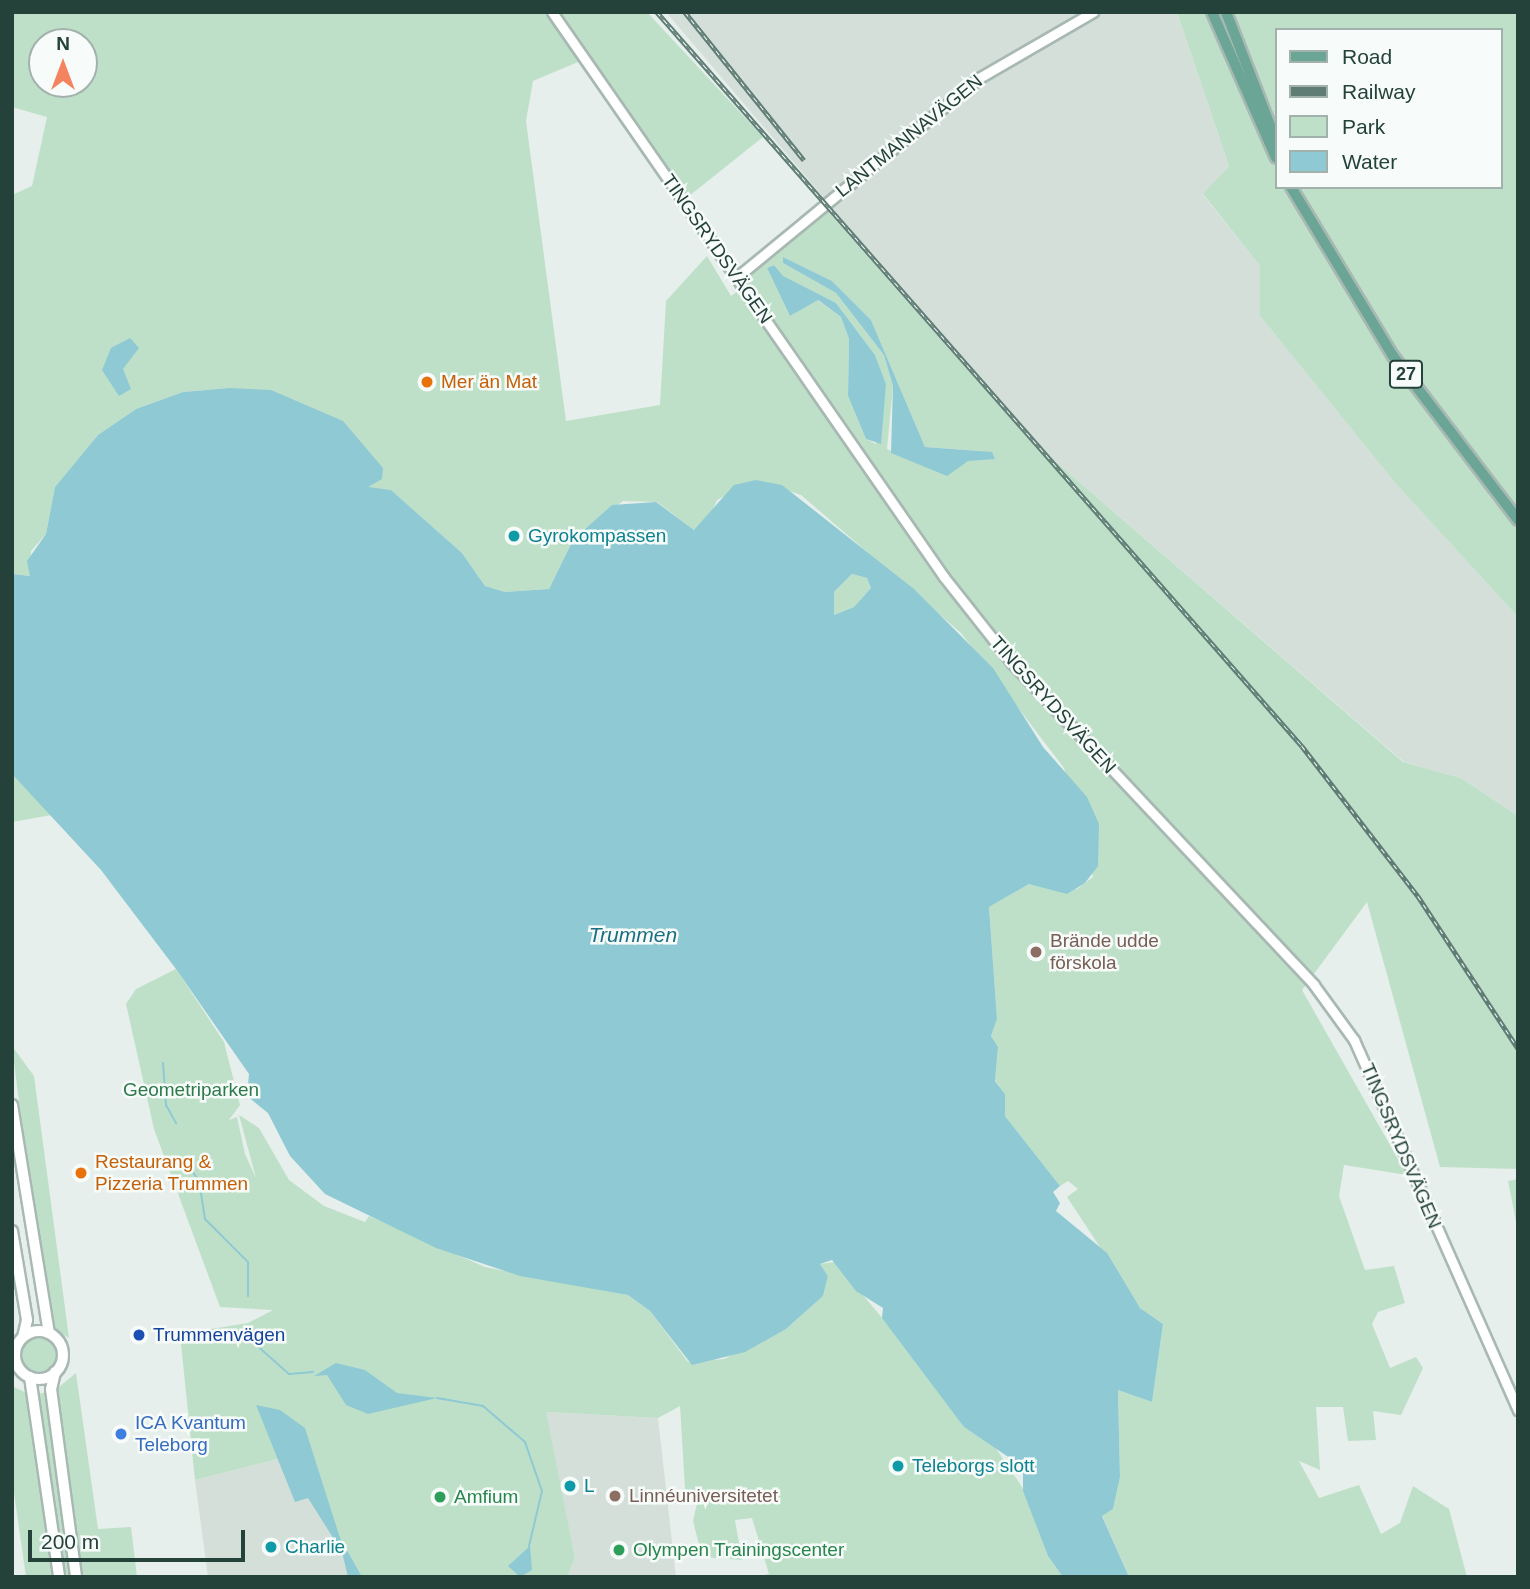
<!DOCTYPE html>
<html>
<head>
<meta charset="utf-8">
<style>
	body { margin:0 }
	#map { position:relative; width:1530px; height:1589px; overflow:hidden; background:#e6efeb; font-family:Helvetica,sans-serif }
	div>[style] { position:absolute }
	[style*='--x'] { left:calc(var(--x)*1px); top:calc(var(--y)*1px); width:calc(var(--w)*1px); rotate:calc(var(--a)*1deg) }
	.built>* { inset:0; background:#d4dfda }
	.green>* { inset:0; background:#bfe0c8 }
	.round { border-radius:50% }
	.water>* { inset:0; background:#8ec9d4 }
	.stream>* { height:2px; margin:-1px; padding:0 1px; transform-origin:1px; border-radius:1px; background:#8ec9d4 }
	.roads { filter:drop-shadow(2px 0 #a8b8b2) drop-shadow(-2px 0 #a8b8b2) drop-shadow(0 2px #a8b8b2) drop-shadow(0 -2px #a8b8b2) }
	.tertiary>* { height:9px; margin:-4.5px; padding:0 4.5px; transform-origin:4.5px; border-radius:4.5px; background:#fff }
	.secondary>* { height:10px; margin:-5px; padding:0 5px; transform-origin:5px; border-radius:5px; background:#fff }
	.secondary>.ring { margin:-5px; padding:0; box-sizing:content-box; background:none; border:10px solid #fff; border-radius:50% }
	.primary>* { height:10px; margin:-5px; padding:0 5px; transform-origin:5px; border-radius:5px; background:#6aa596 }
	.rail>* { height:4.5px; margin-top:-2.25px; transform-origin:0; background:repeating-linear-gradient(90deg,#f7fbf9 0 5px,#5f7d75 0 10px); box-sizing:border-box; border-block:2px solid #5f7d75 }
	.dots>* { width:19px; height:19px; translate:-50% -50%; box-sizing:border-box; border:4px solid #f7fbf9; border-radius:50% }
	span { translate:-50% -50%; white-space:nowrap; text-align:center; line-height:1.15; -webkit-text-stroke:5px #f7fbf9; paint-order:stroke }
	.shield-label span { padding:2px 5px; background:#f7fbf9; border:2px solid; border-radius:5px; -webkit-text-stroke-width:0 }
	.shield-label { font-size:18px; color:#24423a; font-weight:700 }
	.street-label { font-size:19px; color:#24423a }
	.food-label { font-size:19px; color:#c56008 }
	.left { translate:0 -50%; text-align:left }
	.culture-label { font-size:19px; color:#0d838f }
	.education-label { font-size:19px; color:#785e54 }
	.park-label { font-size:19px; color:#2d7a4b }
	.transit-label { font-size:19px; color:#164399 }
	.shop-label { font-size:19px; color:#366cbe }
	.leisure-label { font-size:19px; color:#27864d }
	.water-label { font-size:21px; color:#1c6f80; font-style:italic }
	.frame { position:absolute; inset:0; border:14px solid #24423a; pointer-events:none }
	.legend { position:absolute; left:1275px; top:28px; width:228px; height:161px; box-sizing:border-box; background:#f7fbf9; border:2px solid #a3b1ad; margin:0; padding:9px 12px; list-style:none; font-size:21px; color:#24423a }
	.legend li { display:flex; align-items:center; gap:14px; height:35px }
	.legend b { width:35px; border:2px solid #a3b1ad }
	.north { position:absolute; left:28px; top:28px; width:70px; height:70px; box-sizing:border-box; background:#f7fbf9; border:2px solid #a3b1ad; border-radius:50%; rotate:0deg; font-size:19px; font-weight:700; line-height:28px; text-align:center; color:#24423a }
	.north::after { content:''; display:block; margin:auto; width:24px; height:32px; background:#f4845f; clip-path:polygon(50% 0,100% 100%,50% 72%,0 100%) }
	.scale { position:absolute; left:28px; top:1530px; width:217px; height:32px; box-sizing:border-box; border:4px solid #24423a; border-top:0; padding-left:9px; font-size:21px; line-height:24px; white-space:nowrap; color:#24423a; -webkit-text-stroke:5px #f7fbf9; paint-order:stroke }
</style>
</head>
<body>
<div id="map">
	<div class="built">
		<i style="clip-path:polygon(666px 12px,1177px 12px,1229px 166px,1203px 195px,1260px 266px,1260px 316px,1396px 484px,1518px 617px,1518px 816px,1461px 778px,1404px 762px,1026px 436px)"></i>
		<i style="clip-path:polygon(545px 1412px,658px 1418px,676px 1577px,567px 1577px,575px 1558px)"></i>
		<i style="clip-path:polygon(277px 1459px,295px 1502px,308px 1498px,342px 1552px,348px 1577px,208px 1577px,195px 1480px)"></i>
	</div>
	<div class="green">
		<i style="clip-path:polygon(evenodd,12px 12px,647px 12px,763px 137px,684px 200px,585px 59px,533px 81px,526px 121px,566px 421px,660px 405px,666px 301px,707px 256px,731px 296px,746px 285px,749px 271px,824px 207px,1026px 436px,1403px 762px,1461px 778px,1518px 816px,1518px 1169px,1440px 1167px,1367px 902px,1302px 990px,1407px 1175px,1344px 1165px,1339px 1196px,1365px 1270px,1394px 1266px,1405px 1303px,1378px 1312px,1372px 1324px,1390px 1368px,1416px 1357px,1423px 1368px,1401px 1415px,1373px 1411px,1376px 1440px,1348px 1441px,1343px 1407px,1316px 1407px,1320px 1470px,1299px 1461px,1319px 1498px,1359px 1485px,1381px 1534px,1400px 1523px,1413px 1486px,1449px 1509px,1467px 1577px,1129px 1577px,1102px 1515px,1113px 1509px,1120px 1477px,1118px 1390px,1152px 1402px,1163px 1324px,1140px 1308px,1067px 1197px,1078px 1189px,1068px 1181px,1060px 1186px,1005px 1116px,1005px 1094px,995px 1080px,998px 1047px,991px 1036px,997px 1019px,989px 907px,1029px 884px,1077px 889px,1093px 877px,1064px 768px,961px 633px,801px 495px,756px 480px,717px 500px,708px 521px,694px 530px,657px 502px,623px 501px,573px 540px,549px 589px,505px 592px,485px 586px,462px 553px,391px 490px,368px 488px,229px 388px,183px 392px,136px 409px,98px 435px,55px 487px,46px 534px,31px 551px,30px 576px,12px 574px,12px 195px,32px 186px,47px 117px,12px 107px,12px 12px,42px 42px,84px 42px,84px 84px,42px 84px,42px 42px,12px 12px,783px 257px,832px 281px,871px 320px,925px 447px,979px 451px,956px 469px,932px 468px,887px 449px,893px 386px,884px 355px,836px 293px,783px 263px,783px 257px,12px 12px,774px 265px,783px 277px,836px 303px,875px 355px,886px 384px,876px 444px,866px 439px,848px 396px,849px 339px,841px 317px,817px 300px,790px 316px,767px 268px,774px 265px)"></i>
		<i style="clip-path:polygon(evenodd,1177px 12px,1518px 12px,1518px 617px,1396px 484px,1260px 316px,1260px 266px,1203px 194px,1229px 166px,1177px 12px,1276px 30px,1500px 30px,1500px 187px,1276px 187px,1276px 30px)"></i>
		<i style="clip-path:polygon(852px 574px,867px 578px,871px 588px,854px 607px,834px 615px,834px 592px)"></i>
		<i style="clip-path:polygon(12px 774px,52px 815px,12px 822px)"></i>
		<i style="clip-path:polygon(176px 969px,224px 1042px,240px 1105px,229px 1120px,237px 1117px,245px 1154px,256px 1178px,239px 1115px,259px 1128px,289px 1180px,324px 1206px,365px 1222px,369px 1216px,485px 1267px,628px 1295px,650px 1311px,688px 1362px,724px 1359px,786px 1329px,823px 1296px,828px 1276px,820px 1264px,835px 1262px,932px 1377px,964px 1427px,995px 1447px,1022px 1487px,1048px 1556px,1063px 1577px,753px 1577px,769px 1574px,752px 1518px,735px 1520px,742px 1560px,702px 1557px,693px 1521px,698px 1499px,685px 1489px,680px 1406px,658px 1418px,546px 1412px,575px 1558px,567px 1577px,348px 1577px,342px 1552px,308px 1498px,295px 1502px,277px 1459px,195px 1480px,180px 1334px,248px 1323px,273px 1310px,220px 1307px,154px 1129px,126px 1004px,136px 989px)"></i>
		<i style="clip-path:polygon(12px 1046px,34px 1076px,69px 1338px,50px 1327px,45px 1309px)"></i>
		<i style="clip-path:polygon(1518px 1179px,1518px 1231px,1508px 1181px)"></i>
		<i class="round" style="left:19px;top:1335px;width:40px;height:40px"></i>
		<i style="clip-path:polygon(76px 1373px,98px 1529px,131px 1527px,137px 1577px,26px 1577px,12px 1479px,12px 1386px,31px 1395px,54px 1391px)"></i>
	</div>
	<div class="water">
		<i style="clip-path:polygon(783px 257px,832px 281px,871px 320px,925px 447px,992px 452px,995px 459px,968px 461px,947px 476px,891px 453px,893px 386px,884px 355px,836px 293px,783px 263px)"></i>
		<i style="clip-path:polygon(774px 265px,783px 276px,836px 303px,875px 355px,886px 384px,881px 444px,866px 439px,848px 396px,849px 339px,841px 317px,818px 300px,790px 316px,767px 268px)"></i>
		<i style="clip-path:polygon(130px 338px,139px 348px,123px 369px,131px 389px,119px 396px,102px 370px,111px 348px)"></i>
		<i style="clip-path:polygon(evenodd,229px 388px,271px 390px,343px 421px,383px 468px,382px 479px,368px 487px,391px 490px,462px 553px,485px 586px,505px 592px,549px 589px,573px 540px,612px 505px,656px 502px,694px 530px,734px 485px,756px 480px,782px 485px,914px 589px,993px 668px,1043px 747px,1087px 797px,1099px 824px,1098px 866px,1085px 883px,1067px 894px,1029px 884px,989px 907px,997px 1019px,991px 1036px,998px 1047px,995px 1081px,1005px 1094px,1005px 1116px,1060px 1186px,1053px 1192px,1060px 1203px,1056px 1211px,1107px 1253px,1140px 1308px,1163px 1324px,1152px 1402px,1118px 1390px,1120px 1477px,1113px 1509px,1102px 1516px,1129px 1577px,1063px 1577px,1048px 1556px,1023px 1491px,1023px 1467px,964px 1427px,882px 1318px,883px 1308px,856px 1291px,832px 1260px,820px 1264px,828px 1276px,823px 1296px,786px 1329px,745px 1352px,692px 1365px,650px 1311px,628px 1295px,520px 1276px,436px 1248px,325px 1194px,290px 1156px,268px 1113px,247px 1096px,249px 1074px,176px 969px,101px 870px,12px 774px,12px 574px,30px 576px,27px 561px,46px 534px,55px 487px,98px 435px,136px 409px,183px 392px,229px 388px,852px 574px,867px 578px,871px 588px,854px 607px,834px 615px,834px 592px,852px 574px)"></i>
		<i style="clip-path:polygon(336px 1363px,365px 1370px,397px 1393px,437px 1398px,368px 1414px,346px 1405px,327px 1375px,314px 1376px)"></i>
		<i style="clip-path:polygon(256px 1405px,280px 1410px,305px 1428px,340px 1538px,362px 1577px,348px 1577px,342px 1552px,308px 1498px,295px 1502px)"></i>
		<i style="clip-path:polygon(530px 1546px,532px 1570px,520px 1577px,508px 1566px)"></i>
	</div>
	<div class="stream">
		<i style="--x:163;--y:1063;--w:42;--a:85.9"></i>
		<i style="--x:166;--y:1105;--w:21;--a:61"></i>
		<i style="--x:186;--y:1162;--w:23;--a:56"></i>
		<i style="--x:199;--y:1181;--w:38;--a:81"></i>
		<i style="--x:205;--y:1219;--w:61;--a:45"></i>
		<i style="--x:248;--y:1262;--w:34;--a:90"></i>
		<i style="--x:254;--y:1343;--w:47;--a:41.5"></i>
		<i style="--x:289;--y:1374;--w:24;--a:-5"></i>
		<i style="--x:437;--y:1398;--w:47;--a:9.9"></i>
		<i style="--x:483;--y:1406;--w:55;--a:40.6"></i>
		<i style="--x:525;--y:1442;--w:52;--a:70.9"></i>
		<i style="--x:542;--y:1491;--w:57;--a:103.3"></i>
	</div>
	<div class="roads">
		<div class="tertiary">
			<i style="--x:552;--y:12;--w:688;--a:55.25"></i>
			<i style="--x:944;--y:577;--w:110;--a:51.7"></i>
			<i style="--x:1012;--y:663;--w:441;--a:46.8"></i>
			<i style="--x:1314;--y:985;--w:68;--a:54"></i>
			<i style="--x:1354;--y:1040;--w:405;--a:66.1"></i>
			<i style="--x:737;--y:277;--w:313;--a:-39.4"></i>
			<i style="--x:979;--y:78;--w:132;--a:-30.1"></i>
		</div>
		<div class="secondary">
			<i style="--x:12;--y:1105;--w:231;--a:80.8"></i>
			<i style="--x:12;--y:1231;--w:90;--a:80.4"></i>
			<i style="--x:27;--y:1320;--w:17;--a:103"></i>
			<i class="ring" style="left:15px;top:1331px;width:38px;height:38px"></i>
			<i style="--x:55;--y:1372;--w:17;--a:103"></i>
			<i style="--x:51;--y:1389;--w:190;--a:82.4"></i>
			<i style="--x:30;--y:1377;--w:202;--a:81.7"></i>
		</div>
		<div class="primary">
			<i style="--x:1212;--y:12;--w:159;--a:66.3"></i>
			<i style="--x:1226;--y:12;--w:138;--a:68.8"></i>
			<i style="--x:1291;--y:187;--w:197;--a:58.9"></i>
			<i style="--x:1393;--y:356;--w:206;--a:52.7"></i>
		</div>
	</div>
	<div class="rail">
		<i style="--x:657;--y:12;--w:977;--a:48.69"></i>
		<i style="--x:1302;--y:746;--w:190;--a:52.3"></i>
		<i style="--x:1418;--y:896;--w:182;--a:56.7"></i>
		<i style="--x:685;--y:12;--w:190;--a:51.2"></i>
	</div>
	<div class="dots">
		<i style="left:427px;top:382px;background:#e8710a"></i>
		<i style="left:514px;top:536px;background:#0f9aa8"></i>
		<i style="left:1036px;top:952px;background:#8d6e63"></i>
		<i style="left:81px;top:1173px;background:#e8710a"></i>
		<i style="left:139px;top:1335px;background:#1a4fb4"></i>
		<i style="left:121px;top:1434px;background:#3f7fe0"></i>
		<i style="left:898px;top:1466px;background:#0f9aa8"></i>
		<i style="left:570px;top:1486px;background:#0f9aa8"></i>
		<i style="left:615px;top:1496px;background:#8d6e63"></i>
		<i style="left:440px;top:1497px;background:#2e9e5b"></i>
		<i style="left:271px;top:1547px;background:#0f9aa8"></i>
		<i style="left:619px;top:1550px;background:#2e9e5b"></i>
	</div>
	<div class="shield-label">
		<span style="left:1406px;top:374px">27</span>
	</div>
	<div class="street-label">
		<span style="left:909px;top:136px;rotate:-39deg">LANTMANNAVÄGEN</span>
		<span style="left:717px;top:249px;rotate:55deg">TINGSRYDSVÄGEN</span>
		<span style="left:1053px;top:705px;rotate:48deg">TINGSRYDSVÄGEN</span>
		<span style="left:1401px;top:1146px;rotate:67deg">TINGSRYDSVÄGEN</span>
	</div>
	<div class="food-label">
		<span class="left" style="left:441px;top:382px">Mer än Mat</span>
		<span class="left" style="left:95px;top:1173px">Restaurang &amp;<br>Pizzeria Trummen</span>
	</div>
	<div class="culture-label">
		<span class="left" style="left:528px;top:536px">Gyrokompassen</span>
		<span class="left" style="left:912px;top:1466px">Teleborgs slott</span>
		<span class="left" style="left:584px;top:1486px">L</span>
		<span class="left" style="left:285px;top:1547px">Charlie</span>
	</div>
	<div class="education-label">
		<span class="left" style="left:1050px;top:952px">Brände udde<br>förskola</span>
		<span class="left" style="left:629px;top:1496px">Linnéuniversitetet</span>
	</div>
	<div class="park-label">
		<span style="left:191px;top:1090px">Geometriparken</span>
	</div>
	<div class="transit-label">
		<span class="left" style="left:153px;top:1335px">Trummenvägen</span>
	</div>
	<div class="shop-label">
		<span class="left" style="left:135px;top:1434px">ICA Kvantum<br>Teleborg</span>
	</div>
	<div class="leisure-label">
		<span class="left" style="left:454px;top:1497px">Amfium</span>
		<span class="left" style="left:633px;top:1550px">Olympen Trainingscenter</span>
	</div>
	<div class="water-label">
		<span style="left:633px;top:935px">Trummen</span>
	</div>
	<div class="frame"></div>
	<ul class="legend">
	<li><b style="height:9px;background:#6aa596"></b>Road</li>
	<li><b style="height:9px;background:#5f7d75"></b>Railway</li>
	<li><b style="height:19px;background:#bfe0c8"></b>Park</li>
	<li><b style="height:19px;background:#8ec9d4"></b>Water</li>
	</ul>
	<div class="north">N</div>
	<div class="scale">200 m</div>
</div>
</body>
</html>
